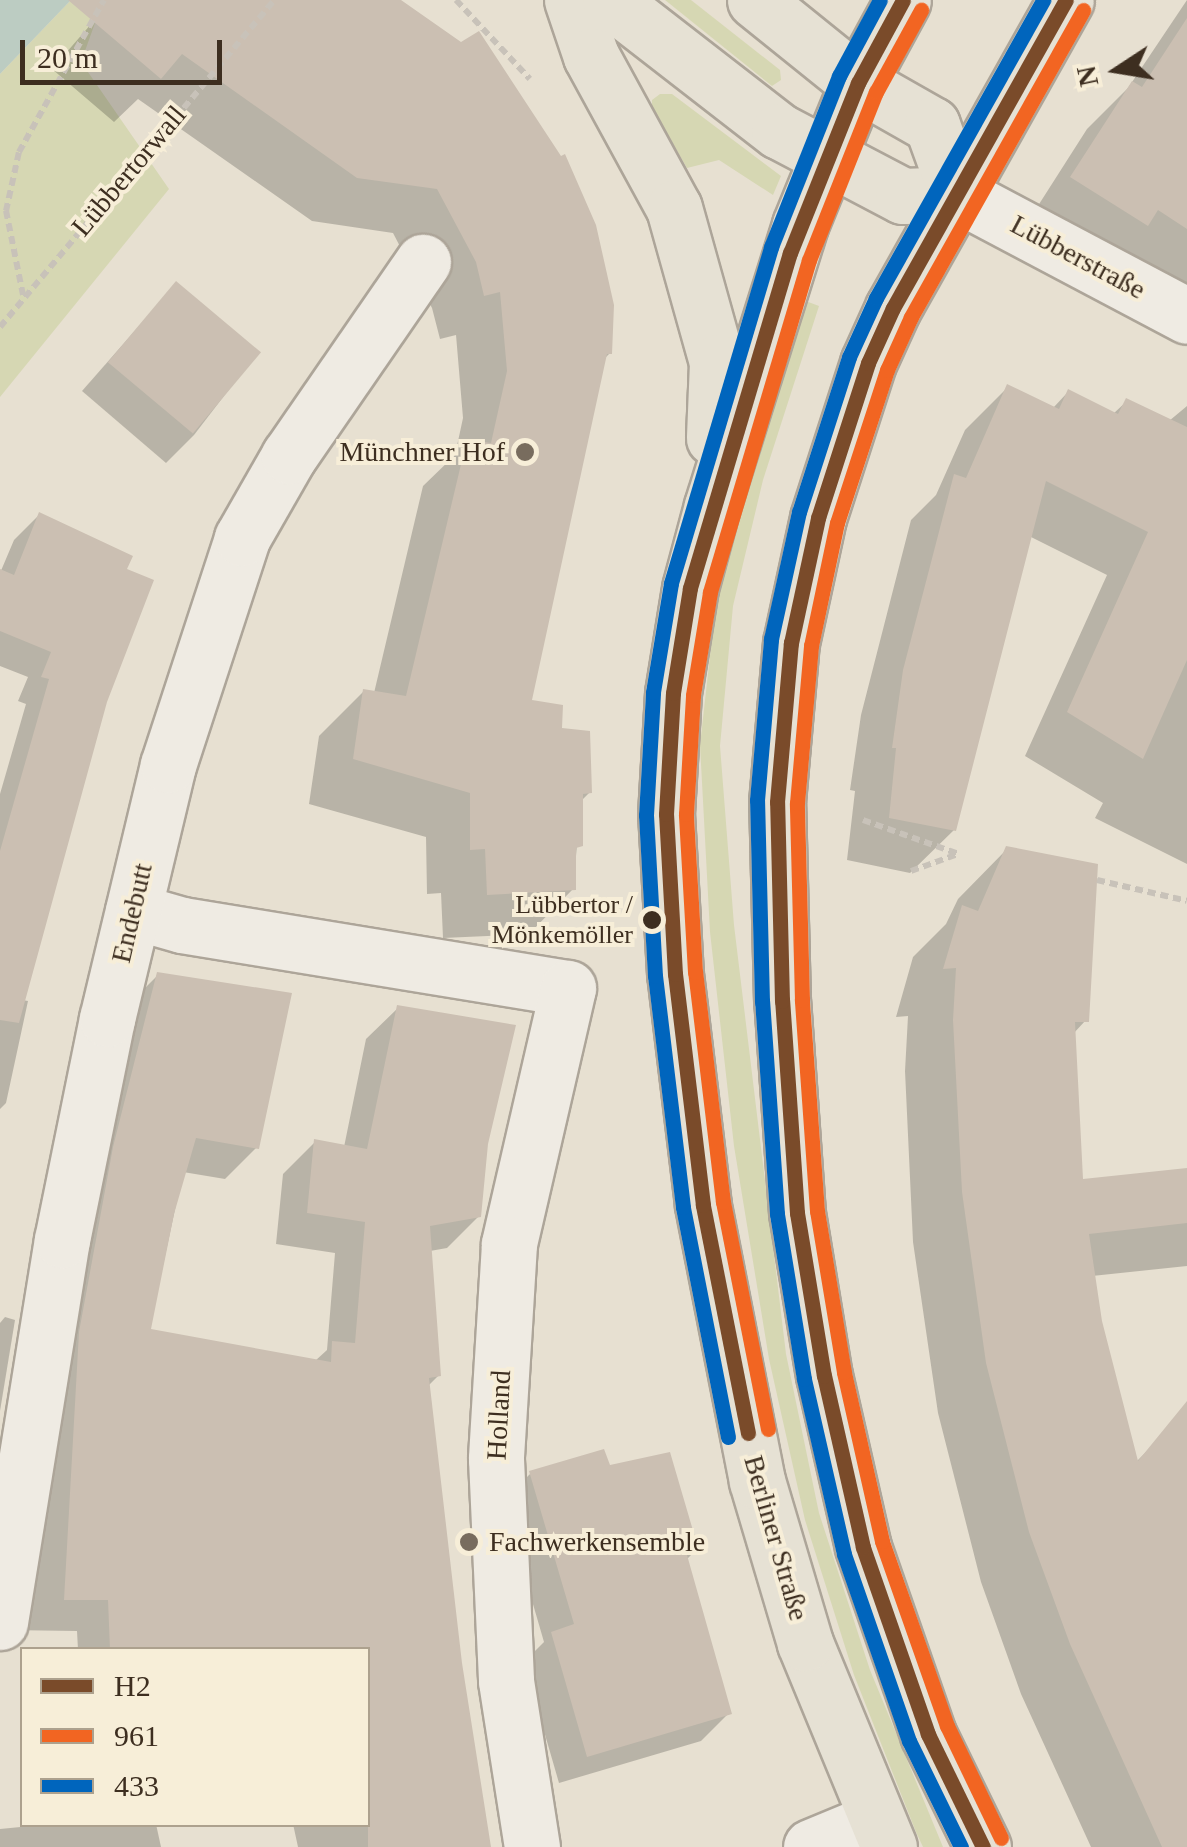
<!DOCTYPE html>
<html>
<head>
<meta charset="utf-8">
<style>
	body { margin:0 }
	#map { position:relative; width:1187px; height:1847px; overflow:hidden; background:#e7e0d1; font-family:"Times New Roman",serif }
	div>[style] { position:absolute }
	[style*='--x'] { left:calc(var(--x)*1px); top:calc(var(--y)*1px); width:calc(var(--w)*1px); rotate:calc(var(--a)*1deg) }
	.green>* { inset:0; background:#d6d7b3 }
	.water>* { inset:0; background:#bcccc2 }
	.shadow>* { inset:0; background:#0003 }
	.building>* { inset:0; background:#cbbfb2; transform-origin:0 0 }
	.path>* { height:6px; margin-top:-3px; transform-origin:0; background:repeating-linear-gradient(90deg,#c8c2b9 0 8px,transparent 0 13px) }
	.roads { filter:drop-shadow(2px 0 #ada599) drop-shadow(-2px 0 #ada599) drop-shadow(0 2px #ada599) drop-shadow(0 -2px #ada599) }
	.minor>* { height:55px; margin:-27.5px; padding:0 27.5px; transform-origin:27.5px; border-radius:27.5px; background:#efebe3 }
	.major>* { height:55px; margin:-27.5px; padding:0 27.5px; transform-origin:27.5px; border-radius:27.5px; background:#e6e1d4 }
	.bus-1>* { height:15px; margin:-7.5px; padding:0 7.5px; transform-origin:7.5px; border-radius:7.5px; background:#7a4b2a }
	.bus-2>* { height:15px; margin:-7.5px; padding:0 7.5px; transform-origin:7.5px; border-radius:7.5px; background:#f26522 }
	.bus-3>* { height:15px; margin:-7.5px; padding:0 7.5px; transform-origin:7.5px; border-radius:7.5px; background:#0065bd }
	.dots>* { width:28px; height:28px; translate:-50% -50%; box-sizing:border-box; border:5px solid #f7eed8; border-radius:50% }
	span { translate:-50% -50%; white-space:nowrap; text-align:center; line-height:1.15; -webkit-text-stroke:8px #f7eed8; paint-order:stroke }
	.bus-label { font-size:26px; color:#3d2e20 }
	.right { translate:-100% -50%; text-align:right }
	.street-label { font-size:28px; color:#3d2e20 }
	.poi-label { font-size:28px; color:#3d2e20 }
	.left { translate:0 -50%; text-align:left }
	.legend { position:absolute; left:20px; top:1647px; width:350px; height:180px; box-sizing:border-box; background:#f7eed8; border:2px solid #ada18e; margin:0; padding:12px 18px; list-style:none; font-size:30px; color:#3d2e20 }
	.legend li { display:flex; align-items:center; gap:20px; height:50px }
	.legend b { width:50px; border:2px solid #ada18e }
	.north { position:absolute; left:1067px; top:20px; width:100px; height:100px; -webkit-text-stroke:8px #f7eed8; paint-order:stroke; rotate:258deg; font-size:28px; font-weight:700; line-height:40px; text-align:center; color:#3d2e20 }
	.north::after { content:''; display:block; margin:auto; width:35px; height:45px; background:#3d2e20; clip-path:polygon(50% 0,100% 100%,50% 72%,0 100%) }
	.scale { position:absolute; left:20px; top:40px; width:202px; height:45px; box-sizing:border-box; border:5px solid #3d2e20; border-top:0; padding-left:12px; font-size:30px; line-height:35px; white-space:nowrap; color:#3d2e20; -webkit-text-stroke:8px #f7eed8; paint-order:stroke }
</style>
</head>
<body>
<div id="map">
	<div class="green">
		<i style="clip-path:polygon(71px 0,95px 23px,81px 62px,169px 189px,0 397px,0 74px)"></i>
		<i style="clip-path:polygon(665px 0,691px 0,780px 70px,781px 80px,772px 86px)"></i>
		<i style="clip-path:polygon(660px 94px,672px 94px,781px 176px,773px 195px,719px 160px,687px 168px,652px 108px,652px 100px)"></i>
		<i style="clip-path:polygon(803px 300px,819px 306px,763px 480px,733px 606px,720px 746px,734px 925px,786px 1354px,819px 1513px,870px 1670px,943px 1847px,923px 1847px,916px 1832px,854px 1675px,805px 1520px,769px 1359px,734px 1146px,710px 932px,700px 745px,716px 602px,745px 472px)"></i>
	</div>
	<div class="water">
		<i style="clip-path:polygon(0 0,71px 0,0 74px)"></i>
	</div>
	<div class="shadow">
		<i style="clip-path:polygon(112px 0,395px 0,610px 353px,603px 360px,529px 703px,560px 730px,590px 792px,581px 801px,573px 889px,529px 934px,443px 938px,441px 893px,427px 894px,426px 837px,309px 804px,319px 736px,364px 691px,374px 693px,423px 486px,455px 455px,463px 418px,456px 335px,440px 339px,432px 308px,393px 233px,312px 221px,138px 99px,114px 122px,52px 69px)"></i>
		<i style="clip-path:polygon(1187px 0,1187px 315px,1027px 223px,1087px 129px,1128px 88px)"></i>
		<i style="clip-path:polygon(176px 284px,257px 353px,194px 435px,166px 463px,82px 391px)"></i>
		<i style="clip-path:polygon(1008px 387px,1053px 408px,1068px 392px,1113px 414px,1127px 401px,1169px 421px,1187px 406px,1187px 864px,1095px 818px,1103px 803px,1025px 756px,1107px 575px,1029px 536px,954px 830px,910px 873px,847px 860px,855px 791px,850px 790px,861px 715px,911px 520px,936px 495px,965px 430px)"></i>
		<i style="clip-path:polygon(39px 515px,124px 571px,104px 701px,22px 1000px,28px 1001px,6px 1103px,0 1109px,0 794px,26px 704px,18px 701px,28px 677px,0 666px,0 573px,14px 540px)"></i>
		<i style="clip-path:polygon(1007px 849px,1086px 1020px,1073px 1034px,1080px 1182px,1187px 1170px,1187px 1266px,1092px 1276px,1099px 1322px,1135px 1463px,1156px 1442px,1187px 1522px,1187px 1847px,1091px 1847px,1021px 1694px,981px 1582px,938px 1413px,913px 1242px,905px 1071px,908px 1016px,896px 1017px,913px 957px,946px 924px,958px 899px)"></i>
		<i style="clip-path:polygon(158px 975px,257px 1147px,225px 1179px,183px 1172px,149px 1331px,315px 1361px,327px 1350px,335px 1253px,276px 1244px,283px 1174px,315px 1142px,344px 1147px,366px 1039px,398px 1008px,486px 1144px,479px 1216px,447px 1248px,430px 1251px,439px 1375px,428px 1386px,460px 1663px,489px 1847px,298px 1847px,293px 1824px,368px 1824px,368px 1650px,78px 1650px,77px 1631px,5px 1630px,126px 1007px)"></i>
		<i style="clip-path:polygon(5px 1317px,15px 1320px,0 1411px,0 1323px)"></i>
		<i style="clip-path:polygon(608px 1468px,696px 1550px,686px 1560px,729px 1713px,701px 1741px,559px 1783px,524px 1662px,544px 1642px,503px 1501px,531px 1473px)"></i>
		<i style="clip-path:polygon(51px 1824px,156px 1824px,161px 1847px,0 1847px,0 1829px)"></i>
	</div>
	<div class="building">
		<i style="clip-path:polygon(68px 0,401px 0,461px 42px,479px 31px,561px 156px,565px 154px,596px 225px,614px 305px,612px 354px,607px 354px,532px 700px,563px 705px,562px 728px,590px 731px,592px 793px,583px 794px,583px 846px,576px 848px,576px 890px,487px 895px,485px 849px,470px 850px,470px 793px,353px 759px,363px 689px,406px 696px,467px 439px,491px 443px,507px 371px,500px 292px,484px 296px,476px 262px,437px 189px,357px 178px,182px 54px,161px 79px)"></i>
		<i style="clip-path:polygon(1187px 18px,1187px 229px,1158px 210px,1148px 226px,1070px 177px,1132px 81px,1142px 87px)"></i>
		<i style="left:176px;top:281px;width:111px;height:106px;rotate:40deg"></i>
		<i style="clip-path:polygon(1007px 384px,1059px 409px,1068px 389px,1118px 414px,1126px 398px,1187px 427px,1187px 660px,1143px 759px,1067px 712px,1148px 532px,1046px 481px,956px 831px,889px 818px,896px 748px,892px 748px,903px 670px,954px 474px,966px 478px)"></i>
		<i style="clip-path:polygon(39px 512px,133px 556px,127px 569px,154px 580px,107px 702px,19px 1023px,0 1020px,0 851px,49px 679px,41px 677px,51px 652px,0 631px,0 569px,14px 575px)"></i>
		<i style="clip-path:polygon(1006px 846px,1098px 864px,1089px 1022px,1075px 1022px,1083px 1179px,1187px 1168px,1187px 1223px,1089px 1234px,1102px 1321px,1138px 1461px,1187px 1401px,1187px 1847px,1162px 1847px,1070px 1644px,1029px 1532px,986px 1363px,962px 1192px,953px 1020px,956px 968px,943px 969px,962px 905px,978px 911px)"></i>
		<i style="clip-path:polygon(157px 972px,292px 993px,259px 1149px,196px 1138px,174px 1214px,151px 1329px,331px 1362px,332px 1341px,355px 1343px,365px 1222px,307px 1213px,314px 1139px,367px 1149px,397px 1005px,516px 1025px,488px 1144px,481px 1217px,430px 1226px,441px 1376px,429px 1378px,462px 1663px,491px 1847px,368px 1847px,368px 1650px,110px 1650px,108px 1600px,64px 1600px,79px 1332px,113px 1147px)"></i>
		<i style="clip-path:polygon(604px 1449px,610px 1465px,670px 1452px,699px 1551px,687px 1555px,732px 1714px,587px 1757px,551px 1632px,574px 1624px,529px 1471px)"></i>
	</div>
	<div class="path">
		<i style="--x:456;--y:0;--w:108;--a:46.9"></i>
		<i style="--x:23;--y:295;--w:86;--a:-101.4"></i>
		<i style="--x:6;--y:211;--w:60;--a:-77.6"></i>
		<i style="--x:19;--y:152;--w:174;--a:-60.8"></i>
		<i style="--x:0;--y:327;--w:427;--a:-50"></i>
		<i style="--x:863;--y:820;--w:102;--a:19.5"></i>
		<i style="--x:911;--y:871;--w:50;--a:-19.9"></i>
		<i style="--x:1097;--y:880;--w:92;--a:13.1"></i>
	</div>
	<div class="roads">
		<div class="minor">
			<i style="--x:957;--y:194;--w:260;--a:27.9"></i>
			<i style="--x:133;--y:911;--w:51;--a:15.9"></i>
			<i style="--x:182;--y:925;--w:391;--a:9.3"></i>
			<i style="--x:568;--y:988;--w:263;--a:103"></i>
			<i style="--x:509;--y:1244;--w:215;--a:93.5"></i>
			<i style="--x:496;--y:1459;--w:222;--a:87.4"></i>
			<i style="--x:506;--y:1681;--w:168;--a:81.1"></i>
			<i style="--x:0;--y:1622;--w:387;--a:-80.8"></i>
			<i style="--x:62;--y:1240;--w:226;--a:-78.5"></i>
			<i style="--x:107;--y:1019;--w:261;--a:-76.5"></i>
			<i style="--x:168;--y:765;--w:239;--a:-71.9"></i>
			<i style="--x:242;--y:538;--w:95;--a:-60.2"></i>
			<i style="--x:289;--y:456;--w:236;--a:-55.4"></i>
			<i style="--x:811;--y:1847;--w:70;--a:-22.6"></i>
		</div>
		<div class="major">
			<i style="--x:572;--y:0;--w:59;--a:71.3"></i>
			<i style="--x:591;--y:56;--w:173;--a:61.4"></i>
			<i style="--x:674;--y:208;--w:160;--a:74.4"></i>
			<i style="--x:717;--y:362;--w:76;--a:92.3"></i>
			<i style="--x:610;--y:0;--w:214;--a:37.8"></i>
			<i style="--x:779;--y:131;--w:140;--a:27.7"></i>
			<i style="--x:903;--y:196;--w:54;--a:-2.1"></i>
			<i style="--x:755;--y:0;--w:132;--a:38.9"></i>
			<i style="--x:858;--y:83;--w:85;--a:29.6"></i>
			<i style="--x:932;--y:125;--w:73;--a:70.1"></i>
			<i style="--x:889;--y:1847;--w:221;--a:-112.4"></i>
			<i style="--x:805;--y:1643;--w:169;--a:-106.5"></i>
			<i style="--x:757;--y:1481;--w:281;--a:-101.1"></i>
			<i style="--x:703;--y:1205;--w:233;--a:-96.9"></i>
			<i style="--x:675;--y:974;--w:160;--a:-93.2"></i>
			<i style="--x:666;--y:814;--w:121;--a:-86.7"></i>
			<i style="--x:673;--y:693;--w:106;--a:-80.8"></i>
			<i style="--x:690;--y:588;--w:85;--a:-75"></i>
			<i style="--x:712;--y:506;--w:294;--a:-72.6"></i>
			<i style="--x:800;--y:225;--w:153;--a:-67.8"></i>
			<i style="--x:858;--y:83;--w:94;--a:-61.5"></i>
			<i style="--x:983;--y:1847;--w:126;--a:-116"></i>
			<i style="--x:928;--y:1734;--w:198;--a:-109.2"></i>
			<i style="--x:863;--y:1547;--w:175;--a:-102.8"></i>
			<i style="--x:824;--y:1376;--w:165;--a:-99.4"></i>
			<i style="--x:797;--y:1213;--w:213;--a:-94"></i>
			<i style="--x:782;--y:1001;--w:199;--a:-91.4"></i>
			<i style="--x:777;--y:802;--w:160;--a:-85"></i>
			<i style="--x:791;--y:643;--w:128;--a:-77.8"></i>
			<i style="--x:818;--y:518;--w:163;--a:-72.1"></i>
			<i style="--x:868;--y:363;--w:60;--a:-65.6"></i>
			<i style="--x:893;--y:308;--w:353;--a:-60.7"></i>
		</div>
	</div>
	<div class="bus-1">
		<i style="--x:748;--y:1433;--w:232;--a:-101.2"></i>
		<i style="--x:703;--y:1205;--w:233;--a:-96.9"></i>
		<i style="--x:675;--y:974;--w:160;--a:-93.2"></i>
		<i style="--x:666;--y:814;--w:121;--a:-86.7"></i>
		<i style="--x:673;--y:693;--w:106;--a:-80.8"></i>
		<i style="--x:690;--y:588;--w:350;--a:-73.4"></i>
		<i style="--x:790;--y:253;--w:183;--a:-68.2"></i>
		<i style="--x:858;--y:83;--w:94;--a:-61.5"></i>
		<i style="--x:983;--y:1847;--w:126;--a:-116"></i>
		<i style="--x:928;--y:1734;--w:198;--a:-109.2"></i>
		<i style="--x:863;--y:1547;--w:175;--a:-102.8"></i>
		<i style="--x:824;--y:1376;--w:165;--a:-99.4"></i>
		<i style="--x:797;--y:1213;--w:213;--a:-94"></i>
		<i style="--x:782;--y:1001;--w:199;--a:-91.4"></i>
		<i style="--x:777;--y:802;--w:160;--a:-85"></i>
		<i style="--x:791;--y:643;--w:128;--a:-77.8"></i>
		<i style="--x:818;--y:518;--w:163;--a:-72.1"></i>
		<i style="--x:868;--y:363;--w:60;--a:-65.6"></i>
		<i style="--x:893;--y:308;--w:353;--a:-60.7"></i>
	</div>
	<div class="bus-2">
		<i style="--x:768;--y:1429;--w:231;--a:-101.2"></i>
		<i style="--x:723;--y:1202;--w:232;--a:-96.9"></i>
		<i style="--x:695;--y:972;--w:158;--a:-93.3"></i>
		<i style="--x:686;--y:814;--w:119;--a:-86.6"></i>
		<i style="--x:693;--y:695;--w:104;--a:-80.6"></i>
		<i style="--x:710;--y:592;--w:346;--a:-73.4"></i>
		<i style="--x:809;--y:260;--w:181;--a:-68.3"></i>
		<i style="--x:876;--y:92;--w:94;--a:-61.2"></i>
		<i style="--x:1001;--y:1838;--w:124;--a:-115.7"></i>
		<i style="--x:947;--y:1726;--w:196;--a:-109.4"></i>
		<i style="--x:882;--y:1541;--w:173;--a:-102.7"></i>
		<i style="--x:844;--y:1372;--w:163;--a:-99.5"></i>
		<i style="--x:817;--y:1211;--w:212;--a:-94.1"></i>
		<i style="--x:802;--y:1000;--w:197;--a:-91.5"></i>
		<i style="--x:797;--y:803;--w:158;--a:-84.9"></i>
		<i style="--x:811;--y:646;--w:126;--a:-78.1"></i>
		<i style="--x:837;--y:523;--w:161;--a:-71.9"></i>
		<i style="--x:887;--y:370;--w:58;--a:-65.6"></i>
		<i style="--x:911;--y:317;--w:352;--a:-60.7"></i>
	</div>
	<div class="bus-3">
		<i style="--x:728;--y:1437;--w:234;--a:-101.1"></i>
		<i style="--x:683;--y:1207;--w:233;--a:-96.9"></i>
		<i style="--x:655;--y:976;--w:161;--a:-93.2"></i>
		<i style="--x:646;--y:815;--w:123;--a:-86.7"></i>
		<i style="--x:653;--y:692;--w:110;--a:-80.6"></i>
		<i style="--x:671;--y:583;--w:351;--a:-73.4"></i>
		<i style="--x:771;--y:247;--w:184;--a:-68.3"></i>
		<i style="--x:839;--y:76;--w:86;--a:-61.7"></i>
		<i style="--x:961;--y:1847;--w:118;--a:-116.1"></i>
		<i style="--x:909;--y:1741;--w:198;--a:-109.2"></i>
		<i style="--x:844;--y:1554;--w:180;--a:-102.9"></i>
		<i style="--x:804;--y:1379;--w:167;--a:-99.3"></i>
		<i style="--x:777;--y:1214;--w:213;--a:-94"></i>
		<i style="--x:762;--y:1002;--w:202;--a:-91.4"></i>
		<i style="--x:757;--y:800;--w:162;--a:-85"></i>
		<i style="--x:771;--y:639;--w:130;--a:-77.6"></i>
		<i style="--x:799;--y:512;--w:163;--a:-72.1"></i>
		<i style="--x:849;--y:357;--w:65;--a:-65.4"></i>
		<i style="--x:876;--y:298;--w:342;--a:-60.7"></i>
	</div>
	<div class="dots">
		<i style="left:525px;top:452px;background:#786c5e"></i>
		<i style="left:652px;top:920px;background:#3d2e20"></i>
		<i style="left:469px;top:1542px;background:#786c5e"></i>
	</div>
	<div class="bus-label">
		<span class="right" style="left:633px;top:920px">Lübbertor /<br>Mönkemöller</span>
	</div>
	<div class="street-label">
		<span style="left:129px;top:171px;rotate:-50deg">Lübbertorwall</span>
		<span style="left:1078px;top:257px;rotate:28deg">Lübberstraße</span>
		<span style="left:132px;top:913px;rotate:-77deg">Endebutt</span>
		<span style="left:499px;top:1415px;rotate:-87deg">Holland</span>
		<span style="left:776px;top:1538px;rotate:74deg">Berliner Straße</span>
	</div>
	<div class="poi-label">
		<span class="right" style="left:505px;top:452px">Münchner Hof</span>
		<span class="left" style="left:489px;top:1542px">Fachwerkensemble</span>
	</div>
	<ul class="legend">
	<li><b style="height:12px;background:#7a4b2a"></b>H2</li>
	<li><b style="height:12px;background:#f26522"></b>961</li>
	<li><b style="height:12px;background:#0065bd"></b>433</li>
	</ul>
	<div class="north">N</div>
	<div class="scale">20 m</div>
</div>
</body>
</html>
